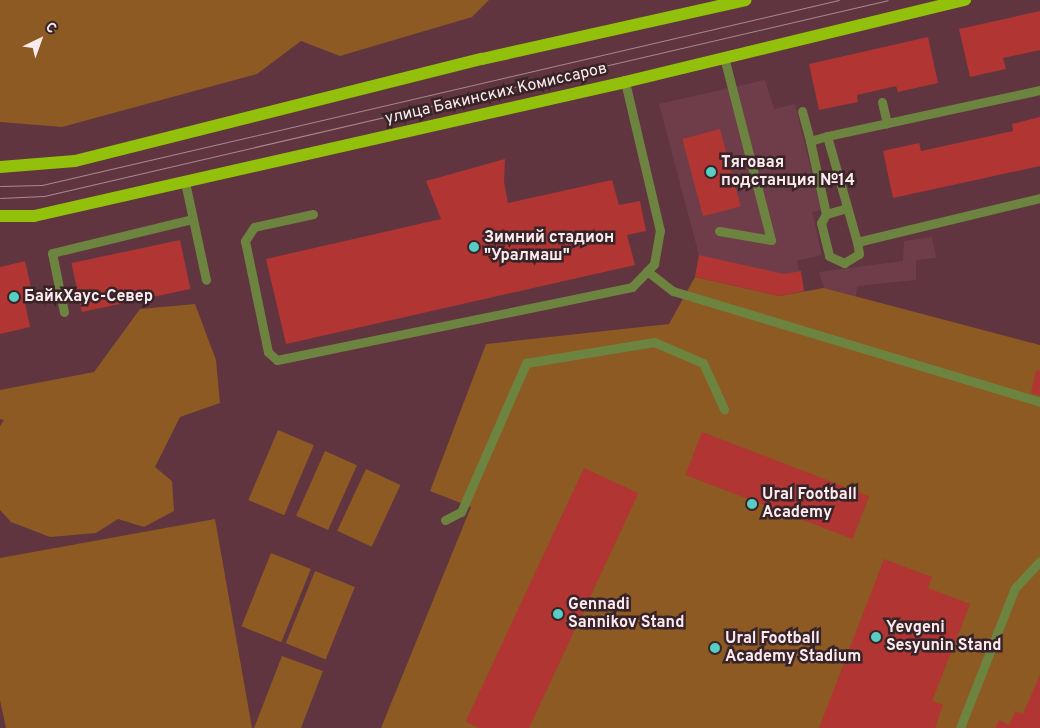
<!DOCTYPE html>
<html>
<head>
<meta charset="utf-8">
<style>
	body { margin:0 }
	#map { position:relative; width:1040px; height:728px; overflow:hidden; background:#60353f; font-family:Overpass,sans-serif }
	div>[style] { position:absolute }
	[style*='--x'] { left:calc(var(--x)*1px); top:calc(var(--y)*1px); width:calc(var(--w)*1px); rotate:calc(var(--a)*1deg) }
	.built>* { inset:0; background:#6f3d49 }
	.green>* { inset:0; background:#8c5a22; transform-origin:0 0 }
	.building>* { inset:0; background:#b03533; transform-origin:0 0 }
	.service>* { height:9px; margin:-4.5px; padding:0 4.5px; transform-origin:4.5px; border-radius:4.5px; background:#6c8440 }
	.primary>* { height:12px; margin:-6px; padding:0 6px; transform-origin:6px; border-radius:6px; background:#93c10b }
	.tram>* { height:1px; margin:-0.5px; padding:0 0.5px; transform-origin:0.5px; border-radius:0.5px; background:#a88a90 }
	.dots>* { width:14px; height:14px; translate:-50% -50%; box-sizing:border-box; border:2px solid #382428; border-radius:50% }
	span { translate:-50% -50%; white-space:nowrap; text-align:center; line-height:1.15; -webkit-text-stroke:5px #382428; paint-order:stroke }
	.street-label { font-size:16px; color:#fcebee }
	.poi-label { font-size:16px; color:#fcebee; font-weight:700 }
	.left { translate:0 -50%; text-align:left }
	.north { position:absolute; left:15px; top:15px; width:50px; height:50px; -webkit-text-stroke:4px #382428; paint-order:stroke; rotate:42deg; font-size:14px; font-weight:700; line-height:20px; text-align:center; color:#fcebee }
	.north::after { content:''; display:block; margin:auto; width:18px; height:22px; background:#fcebee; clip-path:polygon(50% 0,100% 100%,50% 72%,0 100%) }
</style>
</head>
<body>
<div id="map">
	<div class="built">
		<i style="clip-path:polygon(765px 80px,774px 109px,795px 104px,821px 210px,812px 212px,822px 255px,797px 261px,804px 291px,779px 296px,695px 277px,699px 255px,659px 104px)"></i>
		<i style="clip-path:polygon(932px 237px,936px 258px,916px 260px,916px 280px,857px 286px,856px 296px,824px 288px,819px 272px,903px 261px,904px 241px)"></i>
	</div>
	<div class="green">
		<i style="clip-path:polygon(0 0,489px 0,472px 17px,340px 56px,301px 41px,257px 74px,62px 127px,0 122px)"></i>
		<i style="clip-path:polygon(695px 277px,779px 296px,824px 288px,1040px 345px,1040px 728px,381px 728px,471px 507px,430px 491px,486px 344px,669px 324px)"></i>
		<i style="clip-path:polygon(195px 304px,216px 360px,220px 403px,180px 417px,155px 467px,172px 481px,174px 511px,144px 527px,118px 519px,96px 533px,50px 537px,11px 522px,0 510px,0 426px,4px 420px,0 419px,0 390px,94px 372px,140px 309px)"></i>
		<i style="left:278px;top:430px;width:39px;height:76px;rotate:23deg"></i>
		<i style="left:325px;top:451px;width:35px;height:71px;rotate:24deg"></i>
		<i style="left:366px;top:469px;width:38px;height:68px;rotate:25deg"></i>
		<i style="clip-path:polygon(215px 519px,252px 728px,6px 728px,0 700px,0 558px)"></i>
		<i style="left:271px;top:553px;width:43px;height:79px;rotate:22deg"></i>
		<i style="left:315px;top:571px;width:43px;height:78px;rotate:22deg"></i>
		<i style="clip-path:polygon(282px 656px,323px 671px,301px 728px,254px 728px)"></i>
	</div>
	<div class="building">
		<i style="clip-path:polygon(1040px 11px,1040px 50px,1003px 58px,1006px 69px,970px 77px,959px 29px)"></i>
		<i style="clip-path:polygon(928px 37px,938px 83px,898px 92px,896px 86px,857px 95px,858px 102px,819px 110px,809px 64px)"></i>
		<i style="clip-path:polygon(1040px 117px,1040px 166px,893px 198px,883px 151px,919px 143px,921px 151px,1013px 131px,1012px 124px)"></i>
		<i style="left:720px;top:129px;width:80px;height:39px;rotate:75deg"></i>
		<i style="clip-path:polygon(505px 159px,504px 182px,508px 203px,612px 180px,619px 205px,640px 201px,646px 231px,627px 235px,635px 265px,286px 344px,266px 259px,441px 219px,426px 181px)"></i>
		<i style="left:180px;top:240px;width:50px;height:111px;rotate:78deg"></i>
		<i style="clip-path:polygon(699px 255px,784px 274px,801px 271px,804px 291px,779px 296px,695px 277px)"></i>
		<i style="clip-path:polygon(25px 261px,33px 296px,24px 298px,30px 327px,0 334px,0 267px)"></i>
		<i style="clip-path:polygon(1036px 370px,1040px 371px,1040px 395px,1031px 393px)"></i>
		<i style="left:702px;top:432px;width:179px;height:46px;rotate:21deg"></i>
		<i style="left:584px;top:468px;width:60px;height:280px;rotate:25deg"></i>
		<i style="clip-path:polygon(884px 559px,932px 577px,928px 588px,970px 604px,932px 701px,943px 705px,935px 728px,819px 728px)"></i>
		<i style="clip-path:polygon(1040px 675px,1040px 728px,995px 728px,999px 720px,1009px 725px,1015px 711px,1023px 714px)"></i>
	</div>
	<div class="service">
		<i style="--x:1040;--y:90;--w:218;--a:167.8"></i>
		<i style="--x:827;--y:136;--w:110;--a:74.2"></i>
		<i style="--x:857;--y:242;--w:188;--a:-13.5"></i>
		<i style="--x:882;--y:102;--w:22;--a:77"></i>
		<i style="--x:802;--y:111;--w:31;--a:75"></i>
		<i style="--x:810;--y:141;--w:18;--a:-16"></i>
		<i style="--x:810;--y:141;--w:75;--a:77.6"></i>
		<i style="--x:185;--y:182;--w:100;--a:77.9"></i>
		<i style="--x:847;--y:208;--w:22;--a:164"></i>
		<i style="--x:826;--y:214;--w:10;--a:119"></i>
		<i style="--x:821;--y:223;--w:34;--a:76"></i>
		<i style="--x:829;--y:256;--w:17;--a:25"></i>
		<i style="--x:844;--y:263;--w:17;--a:-31"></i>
		<i style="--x:859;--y:254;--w:12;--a:-99"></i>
		<i style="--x:313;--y:214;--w:60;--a:167.6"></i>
		<i style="--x:254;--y:227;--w:17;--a:123"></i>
		<i style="--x:245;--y:241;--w:113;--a:78.3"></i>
		<i style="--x:268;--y:352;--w:12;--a:42"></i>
		<i style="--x:277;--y:360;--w:362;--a:-11.6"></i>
		<i style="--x:632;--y:287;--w:32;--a:-46"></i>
		<i style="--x:654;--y:264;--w:34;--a:-80"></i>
		<i style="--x:660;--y:231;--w:153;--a:-103.2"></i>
		<i style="--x:719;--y:231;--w:53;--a:9.8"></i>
		<i style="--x:771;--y:240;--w:189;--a:-104.4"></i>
		<i style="--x:647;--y:271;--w:33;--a:38"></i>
		<i style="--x:673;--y:291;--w:383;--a:16.8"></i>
		<i style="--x:64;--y:312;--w:60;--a:-101.5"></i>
		<i style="--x:52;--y:253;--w:145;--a:-13.6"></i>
		<i style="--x:445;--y:520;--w:18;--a:-27"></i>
		<i style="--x:461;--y:512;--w:163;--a:-66.4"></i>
		<i style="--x:526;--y:363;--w:130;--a:-9.3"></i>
		<i style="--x:654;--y:342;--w:53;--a:23.2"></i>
		<i style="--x:703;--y:363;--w:51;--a:65.5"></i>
		<i style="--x:960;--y:728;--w:150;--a:-68.6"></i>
		<i style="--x:1015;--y:588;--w:37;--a:-47"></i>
	</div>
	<div class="primary">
		<i style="--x:0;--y:167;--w:75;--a:-4.6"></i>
		<i style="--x:75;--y:161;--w:420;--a:-14.1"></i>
		<i style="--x:482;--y:59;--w:270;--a:-12.6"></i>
		<i style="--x:0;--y:216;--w:34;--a:0"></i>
		<i style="--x:34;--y:216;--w:606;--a:-12.77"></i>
		<i style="--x:625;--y:82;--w:350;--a:-13.6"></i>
	</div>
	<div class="tram">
		<i style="--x:0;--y:186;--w:42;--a:-1.4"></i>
		<i style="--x:42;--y:185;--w:818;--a:-13.07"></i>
		<i style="--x:0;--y:198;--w:44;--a:-2.6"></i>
		<i style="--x:44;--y:196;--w:866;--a:-13.07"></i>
	</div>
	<div class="dots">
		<i style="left:711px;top:172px;background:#57cec1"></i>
		<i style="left:474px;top:247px;background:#57cec1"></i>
		<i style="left:14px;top:297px;background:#57cec1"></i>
		<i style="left:752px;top:504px;background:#57cec1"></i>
		<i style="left:558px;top:614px;background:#57cec1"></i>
		<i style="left:876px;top:637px;background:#57cec1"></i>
		<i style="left:715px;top:648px;background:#57cec1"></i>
	</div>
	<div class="street-label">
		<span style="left:496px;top:94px;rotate:-13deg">улица Бакинских Комиссаров</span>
	</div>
	<div class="poi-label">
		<span class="left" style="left:721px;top:172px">Тяговая<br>подстанция №14</span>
		<span class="left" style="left:484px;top:247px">Зимний стадион<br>"Уралмаш"</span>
		<span class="left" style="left:24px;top:297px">БайкХаус-Север</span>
		<span class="left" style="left:762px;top:504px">Ural Football<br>Academy</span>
		<span class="left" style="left:568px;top:614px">Gennadi<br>Sannikov Stand</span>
		<span class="left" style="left:886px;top:637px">Yevgeni<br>Sesyunin Stand</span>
		<span class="left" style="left:725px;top:648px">Ural Football<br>Academy Stadium</span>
	</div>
	<div class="north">С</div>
</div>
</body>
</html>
